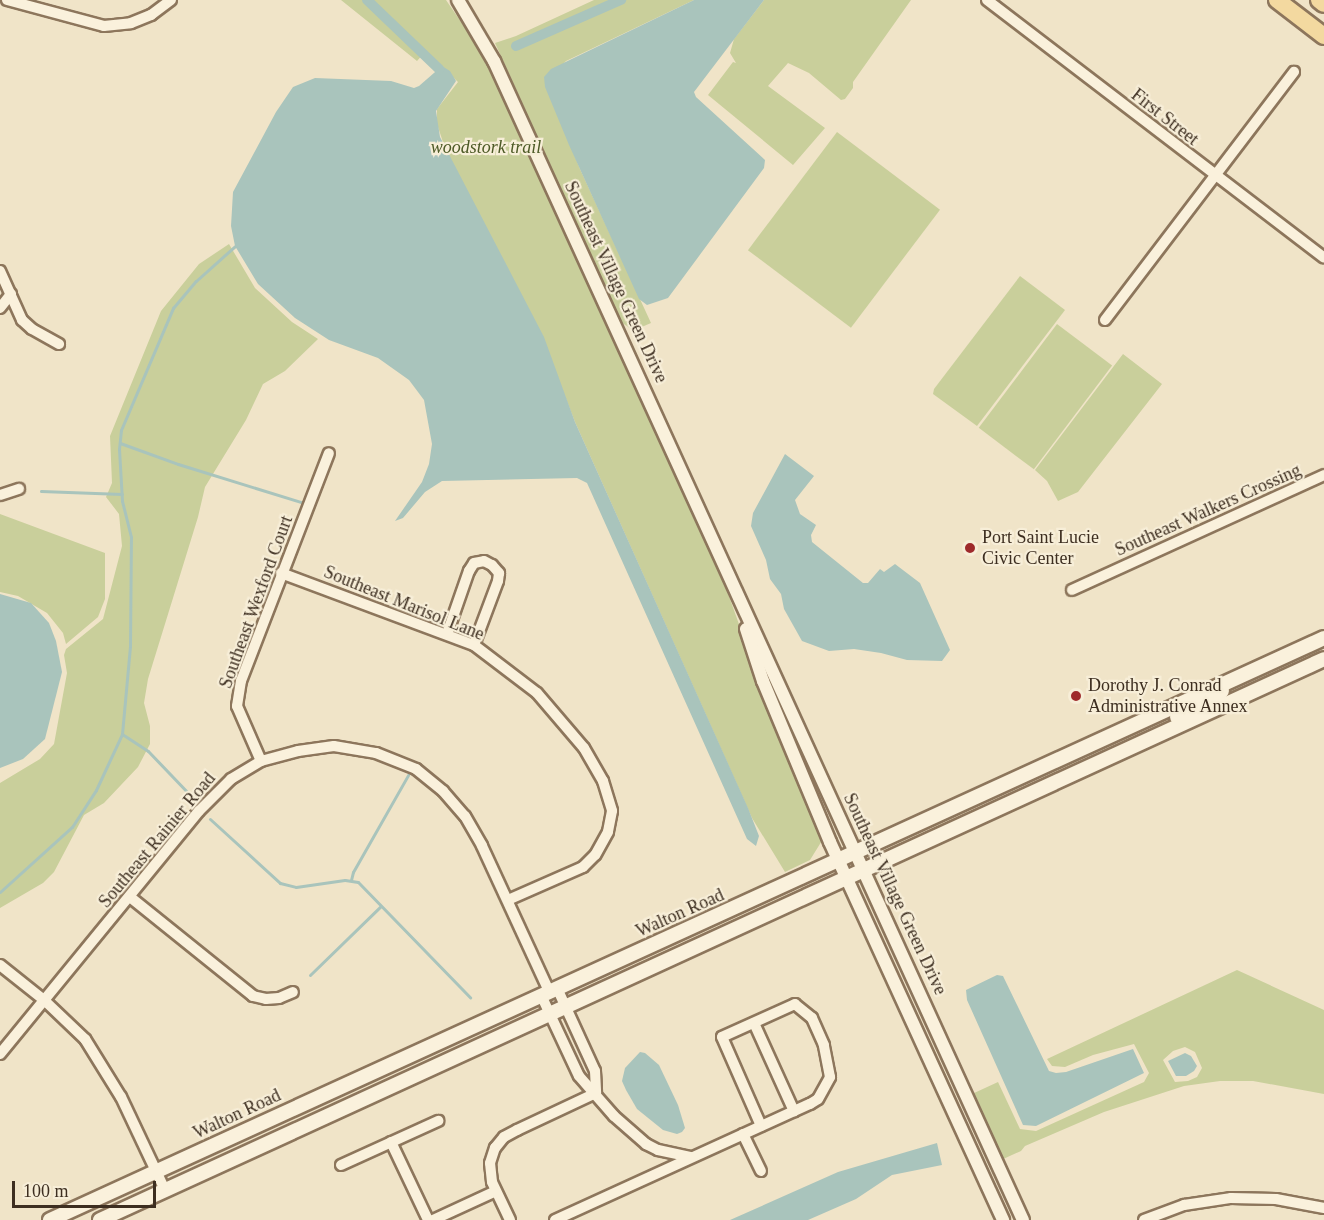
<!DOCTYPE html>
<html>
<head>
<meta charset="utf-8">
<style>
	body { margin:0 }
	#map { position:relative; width:1324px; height:1220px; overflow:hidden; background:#f0e4c8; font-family:"Times New Roman",serif }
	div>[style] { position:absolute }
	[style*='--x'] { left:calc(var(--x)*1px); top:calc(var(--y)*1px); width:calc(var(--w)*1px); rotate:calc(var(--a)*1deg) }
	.green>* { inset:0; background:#c9cf9b; transform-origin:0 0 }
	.water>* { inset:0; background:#a9c4bc }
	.stream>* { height:3px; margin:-1.5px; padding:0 1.5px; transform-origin:1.5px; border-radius:1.5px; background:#a9c4bc }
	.canal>* { height:10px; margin:-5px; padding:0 5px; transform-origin:5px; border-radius:5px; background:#a9c4bc }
	.roads { filter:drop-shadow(2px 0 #8d765c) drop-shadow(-2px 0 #8d765c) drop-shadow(0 2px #8d765c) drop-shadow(0 -2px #8d765c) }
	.minor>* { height:10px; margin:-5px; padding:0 5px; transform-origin:5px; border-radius:5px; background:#faf1dc }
	.tertiary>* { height:12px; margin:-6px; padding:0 6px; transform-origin:6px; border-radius:6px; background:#faf1dc }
	.secondary>* { height:14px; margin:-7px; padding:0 7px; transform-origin:7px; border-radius:7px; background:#faf1dc }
	.primary>* { height:16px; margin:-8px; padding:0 8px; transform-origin:8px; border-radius:8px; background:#f3d9a0 }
	.dots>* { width:16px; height:16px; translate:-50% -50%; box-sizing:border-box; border:3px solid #f7eed8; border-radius:50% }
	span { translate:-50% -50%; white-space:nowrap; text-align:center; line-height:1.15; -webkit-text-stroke:4.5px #f7eed8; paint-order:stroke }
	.street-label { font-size:18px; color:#3d2e20 }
	.park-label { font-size:18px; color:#4d5a26; font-style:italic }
	.poi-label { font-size:18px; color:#3d2e20 }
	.left { translate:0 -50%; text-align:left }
	.scale { position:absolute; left:12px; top:1181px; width:144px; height:27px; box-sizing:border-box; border:3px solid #3d2e20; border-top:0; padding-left:8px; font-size:18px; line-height:21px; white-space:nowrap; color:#3d2e20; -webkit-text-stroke:4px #f7eed8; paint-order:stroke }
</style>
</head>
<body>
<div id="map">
	<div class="green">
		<i style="clip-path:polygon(341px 0,446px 0,481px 51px,513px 114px,717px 563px,785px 752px,823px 839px,810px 860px,785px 872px,752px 818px,575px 422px,539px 329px,448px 157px,437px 124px,437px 109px,458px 82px,426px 51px,417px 61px)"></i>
		<i style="clip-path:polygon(594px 0,694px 0,566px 61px,545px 83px,580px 169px,651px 323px,637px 329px,631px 329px,621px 322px,495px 43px,516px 36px)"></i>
		<i style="clip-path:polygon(764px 0,911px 0,853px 82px,853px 88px,845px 99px,841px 100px,809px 73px,788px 63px,768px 86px,825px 128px,793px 165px,708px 95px,733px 62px,736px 63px,730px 53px,734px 39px)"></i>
		<i style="left:837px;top:132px;width:129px;height:148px;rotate:37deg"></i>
		<i style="clip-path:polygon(229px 244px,255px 288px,292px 322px,318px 339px,285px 371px,263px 384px,246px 420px,205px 487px,198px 517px,148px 679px,144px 703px,150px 726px,150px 744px,138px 767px,104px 803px,84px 815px,54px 872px,43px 883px,0 908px,0 783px,40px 759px,54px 744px,67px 673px,64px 655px,66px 649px,103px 619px,122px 546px,119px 514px,106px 497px,112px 483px,110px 436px,161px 311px,199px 264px)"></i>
		<i style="clip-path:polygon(1020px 276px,1065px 310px,977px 426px,933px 394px,934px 389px)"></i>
		<i style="left:1057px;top:324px;width:69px;height:130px;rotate:37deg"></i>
		<i style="clip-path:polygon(1123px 354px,1162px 384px,1078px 492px,1058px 501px,1047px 481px,1035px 470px)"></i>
		<i style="clip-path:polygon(0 514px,105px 553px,105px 599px,98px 617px,66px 644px,63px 633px,47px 613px,18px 596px,0 592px)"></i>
		<i style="clip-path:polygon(evenodd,1237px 970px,1324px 1010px,1324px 1094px,1253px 1081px,1220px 1081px,1184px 1086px,1104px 1112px,1025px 1146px,1021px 1151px,1001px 1160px,972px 1094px,998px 1082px,1020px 1129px,1036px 1131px,1144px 1082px,1149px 1073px,1134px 1044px,1093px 1055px,1065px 1067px,1052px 1066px,1047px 1059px,1237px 970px,1185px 1047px,1195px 1052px,1202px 1068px,1197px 1077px,1188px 1081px,1175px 1082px,1163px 1060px,1173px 1051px,1185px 1047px)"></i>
	</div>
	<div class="water">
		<i style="clip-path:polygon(694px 0,764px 0,694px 92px,696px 97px,765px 160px,764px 168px,668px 298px,647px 305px,639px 299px,569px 145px,545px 87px,544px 77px,551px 69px)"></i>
		<i style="clip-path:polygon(442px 66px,450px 71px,456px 81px,436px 111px,440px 137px,544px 337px,575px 422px,748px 808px,759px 836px,756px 846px,747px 839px,587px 483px,577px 478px,442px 481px,425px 492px,403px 518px,395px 521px,422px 482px,429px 464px,432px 444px,424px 400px,409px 380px,378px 358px,329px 340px,295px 318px,258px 284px,235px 246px,231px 226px,233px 192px,276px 112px,293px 87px,315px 78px,391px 81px,414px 88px,419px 86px)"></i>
		<i style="clip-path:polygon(785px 454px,814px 476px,795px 500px,800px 514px,816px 525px,811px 535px,812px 542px,863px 583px,868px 583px,880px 569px,884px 572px,895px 564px,920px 583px,950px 650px,942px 661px,907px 660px,881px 653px,854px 649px,829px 651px,802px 641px,784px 609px,781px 594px,770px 579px,766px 560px,751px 526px,753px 513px)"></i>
		<i style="clip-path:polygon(0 594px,31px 603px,49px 623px,56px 641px,62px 672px,45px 739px,23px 759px,0 768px)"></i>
		<i style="clip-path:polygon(997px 975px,1003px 976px,1049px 1071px,1056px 1073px,1066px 1072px,1133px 1049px,1144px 1073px,1036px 1126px,1023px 1125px,967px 1000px,966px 990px)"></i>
		<i style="clip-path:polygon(640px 1052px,645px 1053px,659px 1065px,678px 1105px,685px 1128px,682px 1132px,677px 1134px,663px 1130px,637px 1109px,626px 1090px,622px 1081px,625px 1068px)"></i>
		<i style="clip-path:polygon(1185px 1053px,1191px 1056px,1197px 1066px,1194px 1071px,1186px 1076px,1176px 1076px,1168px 1061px)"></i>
		<i style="clip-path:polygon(937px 1143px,942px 1165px,892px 1175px,856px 1199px,808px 1220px,730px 1220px,838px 1172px)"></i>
	</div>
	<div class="stream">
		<i style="--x:120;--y:443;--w:62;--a:19.9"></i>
		<i style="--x:178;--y:464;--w:129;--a:17.2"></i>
		<i style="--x:41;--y:491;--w:81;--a:2.1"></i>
		<i style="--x:122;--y:734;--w:31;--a:33"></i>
		<i style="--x:148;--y:751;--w:64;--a:46.3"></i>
		<i style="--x:210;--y:819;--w:95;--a:42.4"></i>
		<i style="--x:280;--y:883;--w:16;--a:14"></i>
		<i style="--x:296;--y:887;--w:49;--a:-8.1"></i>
		<i style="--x:345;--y:880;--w:13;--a:9"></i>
		<i style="--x:358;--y:882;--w:161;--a:45.8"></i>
		<i style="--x:351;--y:880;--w:8;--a:-76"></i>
		<i style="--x:353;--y:872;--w:112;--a:-60.4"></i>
		<i style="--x:0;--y:892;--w:97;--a:-42.1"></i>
		<i style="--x:72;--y:827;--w:44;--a:-57"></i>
		<i style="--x:96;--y:790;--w:62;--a:-65.1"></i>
		<i style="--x:122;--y:734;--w:88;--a:-84.8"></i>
		<i style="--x:130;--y:646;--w:109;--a:-89.5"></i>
		<i style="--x:131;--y:537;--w:37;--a:-104"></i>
		<i style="--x:122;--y:501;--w:52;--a:-93.3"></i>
		<i style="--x:119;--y:449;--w:19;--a:-84"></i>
		<i style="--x:121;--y:430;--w:133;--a:-66.9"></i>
		<i style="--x:173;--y:308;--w:35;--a:-50"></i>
		<i style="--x:196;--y:281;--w:52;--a:-41.9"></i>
		<i style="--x:310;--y:975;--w:98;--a:-44.2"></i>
	</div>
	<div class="canal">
		<i style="--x:367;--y:0;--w:100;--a:43.8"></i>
		<i style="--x:516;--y:46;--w:115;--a:-23.7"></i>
	</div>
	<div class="roads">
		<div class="minor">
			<i style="--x:7;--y:0;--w:100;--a:15"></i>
			<i style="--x:104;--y:26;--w:27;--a:-6"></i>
			<i style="--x:131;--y:23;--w:22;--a:-22"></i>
			<i style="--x:151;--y:15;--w:25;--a:-37"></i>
			<i style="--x:987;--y:0;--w:424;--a:37.4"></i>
			<i style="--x:0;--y:271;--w:54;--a:65.8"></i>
			<i style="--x:22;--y:320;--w:13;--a:42"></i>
			<i style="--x:32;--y:329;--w:31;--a:29"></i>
			<i style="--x:0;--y:308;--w:18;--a:-52"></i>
			<i style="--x:1105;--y:320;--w:312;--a:-52.7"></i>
			<i style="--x:0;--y:495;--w:20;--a:-18"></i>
			<i style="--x:281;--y:573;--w:206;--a:20.5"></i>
			<i style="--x:474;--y:645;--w:79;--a:37.3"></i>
			<i style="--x:537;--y:693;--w:72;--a:49.5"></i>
			<i style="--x:584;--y:748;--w:38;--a:60"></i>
			<i style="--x:603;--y:781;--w:31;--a:73"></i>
			<i style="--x:612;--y:811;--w:21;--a:101"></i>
			<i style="--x:608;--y:832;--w:26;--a:119"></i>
			<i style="--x:595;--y:855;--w:17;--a:135"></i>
			<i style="--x:583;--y:867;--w:82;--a:156.3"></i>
			<i style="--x:1072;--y:590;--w:277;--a:-24.5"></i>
			<i style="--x:447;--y:634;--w:67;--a:-70.8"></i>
			<i style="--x:469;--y:571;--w:9;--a:-58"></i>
			<i style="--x:474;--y:563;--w:10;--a:-11"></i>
			<i style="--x:484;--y:561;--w:9;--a:27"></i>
			<i style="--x:492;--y:565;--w:11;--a:49"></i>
			<i style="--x:499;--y:573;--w:8;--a:97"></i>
			<i style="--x:498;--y:581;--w:68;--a:110.6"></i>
			<i style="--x:261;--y:761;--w:60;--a:-113.6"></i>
			<i style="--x:237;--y:706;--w:25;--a:-81"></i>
			<i style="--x:241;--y:681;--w:244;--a:-68.9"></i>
			<i style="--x:130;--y:897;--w:158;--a:38.8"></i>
			<i style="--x:253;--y:996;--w:13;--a:13"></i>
			<i style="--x:266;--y:999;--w:13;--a:-4"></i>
			<i style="--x:279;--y:998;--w:15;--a:-23"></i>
			<i style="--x:0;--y:965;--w:56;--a:38.5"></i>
			<i style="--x:44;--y:1000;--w:57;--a:43.6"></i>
			<i style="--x:85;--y:1039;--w:68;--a:58.2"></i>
			<i style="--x:121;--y:1097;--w:103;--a:64.7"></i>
			<i style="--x:557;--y:988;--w:91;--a:65.4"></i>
			<i style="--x:595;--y:1071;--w:22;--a:87"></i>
			<i style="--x:541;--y:995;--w:89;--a:64.9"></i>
			<i style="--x:579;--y:1076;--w:53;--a:48.8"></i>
			<i style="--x:614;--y:1116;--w:43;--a:41.2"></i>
			<i style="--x:646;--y:1144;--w:13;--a:27"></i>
			<i style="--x:658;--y:1150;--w:34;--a:12"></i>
			<i style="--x:754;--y:1023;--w:97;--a:65.6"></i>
			<i style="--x:0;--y:1054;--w:314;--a:-50.7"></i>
			<i style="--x:199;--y:811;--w:45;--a:-45"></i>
			<i style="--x:231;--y:779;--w:35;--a:-31"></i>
			<i style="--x:261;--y:761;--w:38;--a:-15"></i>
			<i style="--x:298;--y:751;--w:36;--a:-8"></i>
			<i style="--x:334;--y:746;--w:43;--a:9.5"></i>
			<i style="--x:376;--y:753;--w:43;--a:21.8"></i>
			<i style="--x:416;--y:769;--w:35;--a:39"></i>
			<i style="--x:443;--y:791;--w:33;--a:49"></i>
			<i style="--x:465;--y:816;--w:34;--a:60"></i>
			<i style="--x:482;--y:846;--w:160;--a:65.2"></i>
			<i style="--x:743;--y:1134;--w:41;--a:64.1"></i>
			<i style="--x:391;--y:1142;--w:86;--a:64.6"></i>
			<i style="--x:341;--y:1165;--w:107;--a:-24.4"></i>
			<i style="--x:433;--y:1220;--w:69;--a:-24.7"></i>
			<i style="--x:510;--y:1220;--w:42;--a:-115.3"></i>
			<i style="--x:492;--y:1182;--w:19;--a:-96"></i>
			<i style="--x:490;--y:1163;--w:16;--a:-72"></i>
			<i style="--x:495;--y:1148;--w:14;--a:-51"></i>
			<i style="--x:504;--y:1137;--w:15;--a:-28"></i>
			<i style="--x:517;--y:1130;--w:87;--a:-25.1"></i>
			<i style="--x:555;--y:1220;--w:280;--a:-24.5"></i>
			<i style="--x:810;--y:1104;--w:9;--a:-32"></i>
			<i style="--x:818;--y:1099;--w:25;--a:-61"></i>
			<i style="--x:830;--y:1077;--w:33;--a:-101"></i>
			<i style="--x:824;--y:1045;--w:30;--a:-114"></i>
			<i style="--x:812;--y:1018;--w:22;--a:-141"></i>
			<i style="--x:795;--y:1004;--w:80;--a:155.7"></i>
			<i style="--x:722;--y:1037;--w:97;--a:66.3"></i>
			<i style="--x:1144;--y:1220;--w:43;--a:-20.6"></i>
			<i style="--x:1184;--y:1205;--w:48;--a:-8.5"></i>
			<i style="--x:1231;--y:1198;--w:45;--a:1.3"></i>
			<i style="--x:1276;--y:1199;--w:49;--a:10.6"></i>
		</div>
		<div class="tertiary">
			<i style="--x:458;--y:0;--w:71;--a:59.5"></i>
			<i style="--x:494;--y:61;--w:1274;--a:65.47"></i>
			<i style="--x:746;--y:629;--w:55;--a:71.9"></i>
			<i style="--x:763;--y:681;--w:174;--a:67.4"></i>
			<i style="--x:830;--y:842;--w:416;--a:65.4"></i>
		</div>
		<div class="secondary">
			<i style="--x:1177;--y:717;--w:40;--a:-26.6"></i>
			<i style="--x:1213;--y:699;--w:12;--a:-42"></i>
			<i style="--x:50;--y:1220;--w:1401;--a:-24.55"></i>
			<i style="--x:100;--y:1220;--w:1346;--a:-24.62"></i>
		</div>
		<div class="primary">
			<i style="--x:1277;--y:0;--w:59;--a:37.5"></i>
			<i style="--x:1319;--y:0;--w:6;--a:39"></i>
		</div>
	</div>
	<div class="dots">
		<i style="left:970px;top:548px;background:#9e2a2b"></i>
		<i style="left:1076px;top:696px;background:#9e2a2b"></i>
	</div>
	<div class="street-label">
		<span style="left:1165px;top:117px;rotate:38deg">First Street</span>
		<span style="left:616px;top:282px;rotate:65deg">Southeast Village Green Drive</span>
		<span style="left:1208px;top:510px;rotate:-24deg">Southeast Walkers Crossing</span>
		<span style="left:256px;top:602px;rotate:-70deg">Southeast Wexford Court</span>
		<span style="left:404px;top:603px;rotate:22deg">Southeast Marisol Lane</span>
		<span style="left:157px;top:840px;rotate:-50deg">Southeast Rainier Road</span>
		<span style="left:895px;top:894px;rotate:65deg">Southeast Village Green Drive</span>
		<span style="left:680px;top:913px;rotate:-24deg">Walton Road</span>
		<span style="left:237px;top:1114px;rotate:-25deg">Walton Road</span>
	</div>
	<div class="park-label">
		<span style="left:486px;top:147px">woodstork trail</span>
	</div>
	<div class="poi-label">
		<span class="left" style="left:982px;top:548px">Port Saint Lucie<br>Civic Center</span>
		<span class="left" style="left:1088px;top:696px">Dorothy J. Conrad<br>Administrative Annex</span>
	</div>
	<div class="scale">100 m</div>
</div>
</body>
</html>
